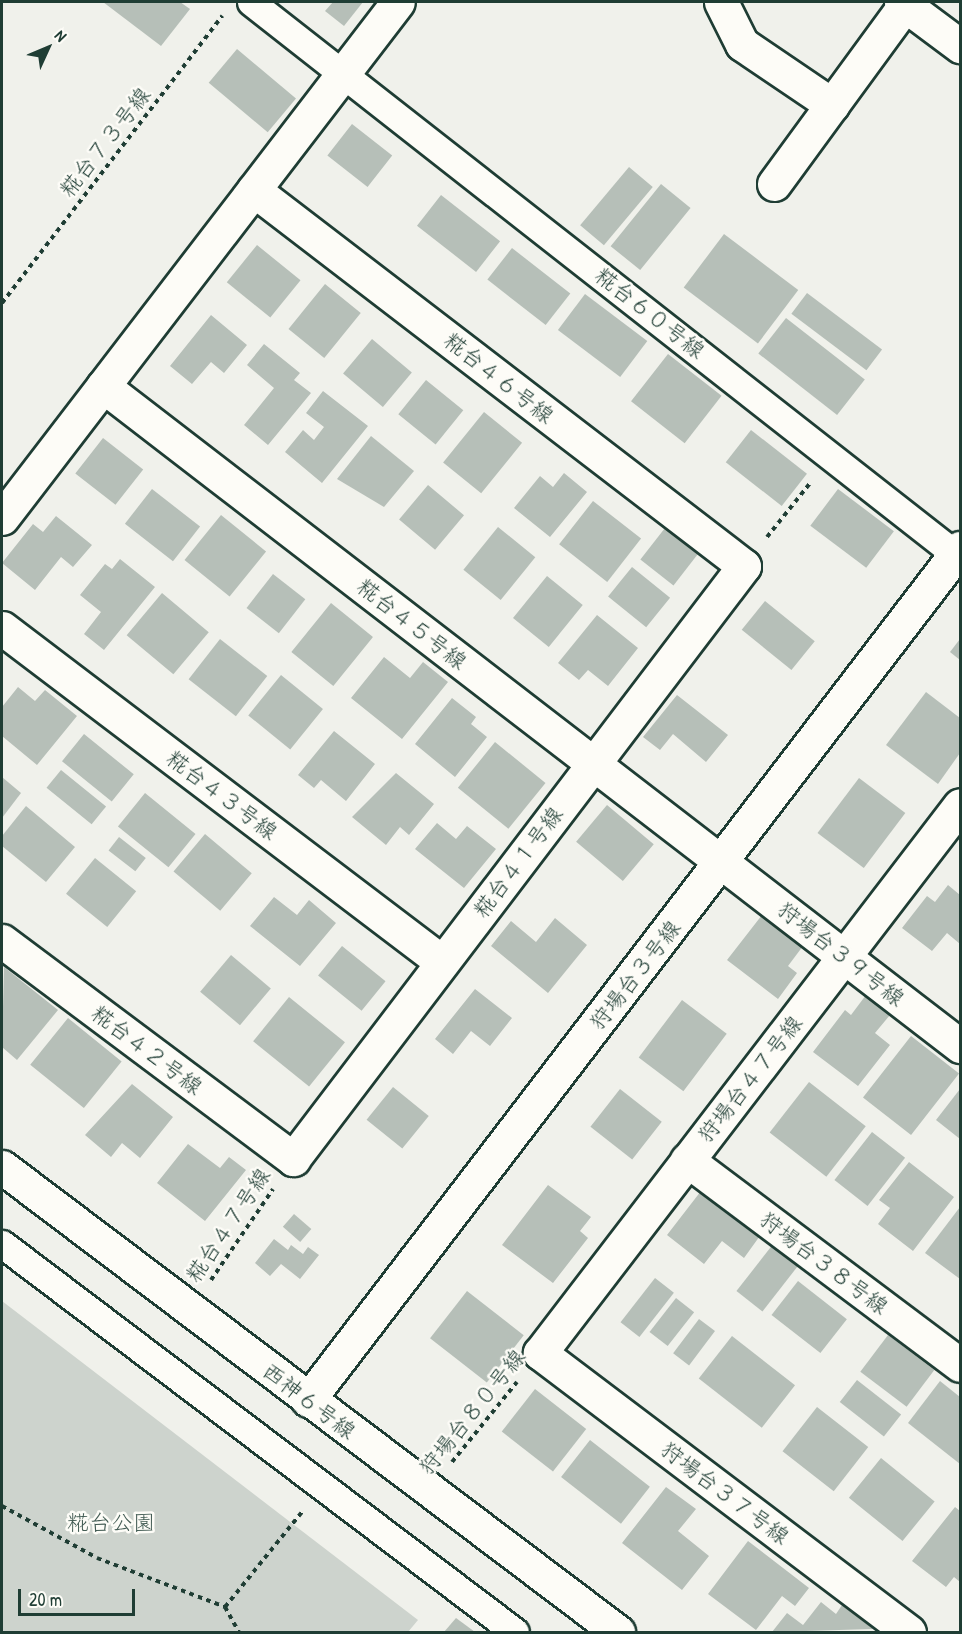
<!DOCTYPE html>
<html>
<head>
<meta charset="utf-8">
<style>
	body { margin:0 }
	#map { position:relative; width:962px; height:1634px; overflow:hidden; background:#f0f1eb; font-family:"Patrick Hand","Klee One",sans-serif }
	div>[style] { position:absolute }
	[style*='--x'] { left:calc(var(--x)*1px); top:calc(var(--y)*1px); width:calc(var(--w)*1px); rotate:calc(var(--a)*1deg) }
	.green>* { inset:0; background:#cdd3cd }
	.building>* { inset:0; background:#b6bfb8; transform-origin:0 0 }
	.path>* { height:4px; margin-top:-2px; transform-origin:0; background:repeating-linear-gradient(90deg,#1f3d34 0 4.5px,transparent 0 9px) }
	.roads { filter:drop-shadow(2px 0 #1f3d34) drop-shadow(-2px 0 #1f3d34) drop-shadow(0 2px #1f3d34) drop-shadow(0 -2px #1f3d34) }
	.pedestrian>* { height:27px; margin:-13.5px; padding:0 13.5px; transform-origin:13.5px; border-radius:13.5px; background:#fdfcf7 }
	.minor>* { height:33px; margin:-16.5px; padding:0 16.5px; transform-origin:16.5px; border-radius:16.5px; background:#fdfcf7 }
	.tertiary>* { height:33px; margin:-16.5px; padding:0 16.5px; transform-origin:16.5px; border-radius:16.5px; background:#fdfcf7 }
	span { translate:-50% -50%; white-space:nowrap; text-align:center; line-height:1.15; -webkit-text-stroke:5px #fdfcf7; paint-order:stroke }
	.street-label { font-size:22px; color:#1f3d34 }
	.park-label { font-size:22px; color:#425b53 }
	.frame { position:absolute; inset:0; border:3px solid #1f3d34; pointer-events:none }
	.north { position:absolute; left:18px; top:18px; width:60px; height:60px; -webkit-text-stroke:4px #fdfcf7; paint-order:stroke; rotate:46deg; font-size:16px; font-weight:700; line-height:24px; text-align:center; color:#1f3d34 }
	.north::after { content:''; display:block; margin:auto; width:21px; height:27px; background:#1f3d34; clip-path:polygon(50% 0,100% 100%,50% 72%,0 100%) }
	.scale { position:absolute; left:18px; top:1589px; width:117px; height:27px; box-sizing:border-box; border:3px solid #1f3d34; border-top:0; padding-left:8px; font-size:18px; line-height:21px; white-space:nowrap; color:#1f3d34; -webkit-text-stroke:4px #fdfcf7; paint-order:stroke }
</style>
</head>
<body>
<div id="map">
	<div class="green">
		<i style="clip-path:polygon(2px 1301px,418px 1620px,408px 1632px,2px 1632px)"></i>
	</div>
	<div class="building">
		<i style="clip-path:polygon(103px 2px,180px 2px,190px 9px,161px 46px)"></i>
		<i style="clip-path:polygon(333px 2px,363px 2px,344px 26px,325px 11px)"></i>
		<i style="left:237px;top:49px;width:77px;height:44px;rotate:40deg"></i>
		<i style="left:352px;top:124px;width:51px;height:40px;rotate:38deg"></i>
		<i style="left:629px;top:167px;width:31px;height:76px;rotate:40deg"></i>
		<i style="left:661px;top:184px;width:38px;height:80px;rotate:39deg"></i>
		<i style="left:441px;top:195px;width:75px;height:39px;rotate:38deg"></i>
		<i style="left:724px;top:234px;width:93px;height:67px;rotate:37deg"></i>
		<i style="left:257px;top:245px;width:56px;height:48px;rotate:39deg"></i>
		<i style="left:512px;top:248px;width:74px;height:40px;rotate:38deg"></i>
		<i style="left:325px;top:284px;width:46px;height:58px;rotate:39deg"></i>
		<i style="left:807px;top:293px;width:94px;height:26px;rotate:37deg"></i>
		<i style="left:585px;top:294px;width:78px;height:45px;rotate:37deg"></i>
		<i style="clip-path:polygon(211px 315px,247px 345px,224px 373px,211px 362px,192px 384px,170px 366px)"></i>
		<i style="left:786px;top:318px;width:100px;height:45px;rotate:38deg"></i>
		<i style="left:372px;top:339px;width:52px;height:45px;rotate:40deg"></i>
		<i style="clip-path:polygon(264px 344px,300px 373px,294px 380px,311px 393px,268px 445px,244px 425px,274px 388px,247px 365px)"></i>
		<i style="left:668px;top:354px;width:68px;height:60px;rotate:38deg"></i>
		<i style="left:426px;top:380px;width:48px;height:44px;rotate:39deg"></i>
		<i style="clip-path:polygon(323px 391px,368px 426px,322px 483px,285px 452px,303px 430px,314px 440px,324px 427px,306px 413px)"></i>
		<i style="left:484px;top:412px;width:49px;height:65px;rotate:39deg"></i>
		<i style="left:751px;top:430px;width:71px;height:41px;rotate:38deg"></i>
		<i style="clip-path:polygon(371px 436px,414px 471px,384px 507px,337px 479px)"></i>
		<i style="left:103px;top:438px;width:51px;height:45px;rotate:38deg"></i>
		<i style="clip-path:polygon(564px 473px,587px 492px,550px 537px,514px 508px,540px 476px,553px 487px)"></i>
		<i style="left:428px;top:485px;width:47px;height:45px;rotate:40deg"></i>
		<i style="left:152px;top:489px;width:61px;height:44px;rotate:38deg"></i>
		<i style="left:838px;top:489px;width:70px;height:46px;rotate:37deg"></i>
		<i style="left:593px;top:501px;width:61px;height:55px;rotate:38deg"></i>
		<i style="left:221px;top:515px;width:58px;height:58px;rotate:39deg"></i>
		<i style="clip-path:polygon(56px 516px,92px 545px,73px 567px,61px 557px,35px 590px,2px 563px,33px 524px,43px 532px)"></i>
		<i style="left:498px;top:527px;width:48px;height:55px;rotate:39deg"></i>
		<i style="left:665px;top:528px;width:42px;height:40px;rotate:38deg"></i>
		<i style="clip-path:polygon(120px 559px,155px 587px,104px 650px,84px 634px,101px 612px,80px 595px,105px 564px,112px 569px)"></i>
		<i style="left:632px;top:567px;width:49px;height:38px;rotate:39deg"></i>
		<i style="left:273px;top:574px;width:41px;height:43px;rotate:38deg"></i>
		<i style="left:547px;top:576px;width:46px;height:54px;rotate:39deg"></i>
		<i style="left:162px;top:593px;width:61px;height:55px;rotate:40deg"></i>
		<i style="left:765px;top:601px;width:64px;height:37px;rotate:39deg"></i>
		<i style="left:331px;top:603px;width:54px;height:63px;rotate:39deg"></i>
		<i style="clip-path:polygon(597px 615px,638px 648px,608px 686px,588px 670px,579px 680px,558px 663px)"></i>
		<i style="left:220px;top:639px;width:60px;height:51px;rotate:38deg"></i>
		<i style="clip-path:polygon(960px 639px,960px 660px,950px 652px)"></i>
		<i style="clip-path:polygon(384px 657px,410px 678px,423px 662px,448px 682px,402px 739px,351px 698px)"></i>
		<i style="left:281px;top:675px;width:54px;height:52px;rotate:39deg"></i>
		<i style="clip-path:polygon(18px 687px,35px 701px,45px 690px,77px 716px,37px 765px,2px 736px,2px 707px)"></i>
		<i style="clip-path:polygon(926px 692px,960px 718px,960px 753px,938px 784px,886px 745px)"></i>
		<i style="clip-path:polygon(677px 695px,728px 735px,706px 762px,673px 734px,660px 750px,643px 737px)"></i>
		<i style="clip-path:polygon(452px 698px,476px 717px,471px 724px,487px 737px,455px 777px,415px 744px)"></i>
		<i style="clip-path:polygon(334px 731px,375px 764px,346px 801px,321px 780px,314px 788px,298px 775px)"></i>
		<i style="left:84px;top:734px;width:64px;height:35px;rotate:39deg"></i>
		<i style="left:495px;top:742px;width:65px;height:59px;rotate:39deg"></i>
		<i style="left:61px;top:770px;width:58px;height:23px;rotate:39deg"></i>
		<i style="clip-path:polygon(396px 773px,434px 804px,409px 835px,400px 827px,386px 845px,352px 817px)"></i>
		<i style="clip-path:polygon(2px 777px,21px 793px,2px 818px)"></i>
		<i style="left:859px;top:778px;width:58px;height:69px;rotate:37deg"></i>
		<i style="left:145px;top:793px;width:65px;height:43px;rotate:39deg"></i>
		<i style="left:607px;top:805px;width:61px;height:48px;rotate:40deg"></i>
		<i style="clip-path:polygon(26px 806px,75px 847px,46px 882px,2px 846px,2px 836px)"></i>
		<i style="clip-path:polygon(437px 823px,456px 839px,467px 826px,496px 849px,464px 888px,415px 849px)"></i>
		<i style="left:205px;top:834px;width:61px;height:49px;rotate:40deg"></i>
		<i style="left:119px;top:837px;width:34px;height:17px;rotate:38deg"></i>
		<i style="left:95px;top:858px;width:53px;height:46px;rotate:39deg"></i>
		<i style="clip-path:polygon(948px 885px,960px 895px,960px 944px,947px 933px,932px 951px,902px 928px,927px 896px,935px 902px)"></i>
		<i style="clip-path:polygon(274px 897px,297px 915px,309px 900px,336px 923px,300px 966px,250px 926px)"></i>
		<i style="clip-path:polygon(762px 915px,803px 946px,788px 966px,797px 973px,778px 999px,727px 960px)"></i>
		<i style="clip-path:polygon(555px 918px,587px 945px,548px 993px,491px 946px,511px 921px,536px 942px)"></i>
		<i style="left:342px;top:946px;width:56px;height:38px;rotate:39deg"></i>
		<i style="left:231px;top:955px;width:52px;height:48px;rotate:40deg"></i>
		<i style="clip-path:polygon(4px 967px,58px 1010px,17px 1060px,2px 1047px)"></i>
		<i style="clip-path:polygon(475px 989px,512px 1018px,490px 1046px,471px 1031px,453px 1054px,435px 1039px)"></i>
		<i style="clip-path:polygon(866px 995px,890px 1015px,875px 1033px,890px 1045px,858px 1086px,813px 1052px,845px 1010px,851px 1015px)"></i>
		<i style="left:289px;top:997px;width:72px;height:57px;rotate:39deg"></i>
		<i style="left:682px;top:1000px;width:56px;height:72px;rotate:37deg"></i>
		<i style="left:68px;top:1018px;width:69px;height:60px;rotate:39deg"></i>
		<i style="left:911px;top:1036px;width:61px;height:78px;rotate:38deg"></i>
		<i style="left:809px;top:1082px;width:72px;height:64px;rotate:38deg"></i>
		<i style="clip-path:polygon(132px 1084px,173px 1117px,140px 1158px,122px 1143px,111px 1157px,85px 1135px)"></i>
		<i style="left:393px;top:1087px;width:46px;height:42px;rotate:39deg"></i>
		<i style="left:620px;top:1089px;width:53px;height:48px;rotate:38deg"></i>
		<i style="clip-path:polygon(960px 1089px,960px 1139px,936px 1120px)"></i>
		<i style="left:872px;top:1132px;width:42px;height:61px;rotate:38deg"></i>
		<i style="clip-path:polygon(188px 1144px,220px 1168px,229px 1157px,246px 1170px,205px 1221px,157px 1183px)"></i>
		<i style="clip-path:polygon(909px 1162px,954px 1197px,913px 1251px,878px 1224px,890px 1208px,879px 1200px)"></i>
		<i style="clip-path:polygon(548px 1185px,591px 1217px,580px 1231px,588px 1238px,553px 1283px,502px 1245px)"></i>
		<i style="clip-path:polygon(701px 1191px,762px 1233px,744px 1258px,722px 1241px,704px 1264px,667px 1235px)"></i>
		<i style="clip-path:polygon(960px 1207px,960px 1279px,925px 1253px)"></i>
		<i style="left:294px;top:1214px;width:23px;height:17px;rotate:41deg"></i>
		<i style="clip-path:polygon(274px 1239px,288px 1250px,291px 1245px,303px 1254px,308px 1247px,319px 1255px,300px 1279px,281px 1264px,270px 1276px,255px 1263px)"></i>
		<i style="left:774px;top:1243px;width:33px;height:61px;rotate:38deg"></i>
		<i style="left:655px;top:1278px;width:24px;height:56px;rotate:38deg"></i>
		<i style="left:798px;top:1281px;width:62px;height:43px;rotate:38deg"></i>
		<i style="left:467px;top:1291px;width:72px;height:60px;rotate:38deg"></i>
		<i style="left:676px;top:1298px;width:23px;height:43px;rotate:38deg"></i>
		<i style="left:699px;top:1319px;width:20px;height:43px;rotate:37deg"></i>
		<i style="left:888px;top:1335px;width:58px;height:46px;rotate:37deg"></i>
		<i style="left:732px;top:1336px;width:80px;height:54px;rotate:38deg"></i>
		<i style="left:857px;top:1380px;width:56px;height:28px;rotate:38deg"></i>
		<i style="clip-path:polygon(940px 1381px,960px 1397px,960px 1464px,908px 1423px)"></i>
		<i style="left:535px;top:1389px;width:65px;height:54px;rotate:38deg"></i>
		<i style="left:817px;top:1407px;width:65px;height:56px;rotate:38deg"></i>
		<i style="left:590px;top:1440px;width:76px;height:47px;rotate:38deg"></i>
		<i style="left:881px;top:1458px;width:69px;height:51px;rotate:39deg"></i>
		<i style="clip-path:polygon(666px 1487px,696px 1509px,678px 1531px,709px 1556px,682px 1590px,622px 1543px)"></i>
		<i style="clip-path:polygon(955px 1507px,960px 1511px,960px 1582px,954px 1577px,946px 1587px,912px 1561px)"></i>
		<i style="clip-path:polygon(748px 1541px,809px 1588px,795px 1606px,782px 1596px,756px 1630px,708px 1594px)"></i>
		<i style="clip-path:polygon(821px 1602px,836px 1614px,842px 1605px,873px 1629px,772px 1632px,787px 1613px,803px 1625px)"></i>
		<i style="clip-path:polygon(456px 1618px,475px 1632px,444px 1632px)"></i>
	</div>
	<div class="path">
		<i style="--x:2;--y:303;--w:362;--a:-52.5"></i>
		<i style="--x:767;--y:537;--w:70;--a:-51.3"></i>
		<i style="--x:211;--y:1280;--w:110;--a:-55.7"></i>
		<i style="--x:452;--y:1462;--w:103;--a:-50.9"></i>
		<i style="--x:2;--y:1506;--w:108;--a:28.7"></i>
		<i style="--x:97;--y:1558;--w:137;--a:20.9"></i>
		<i style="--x:225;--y:1607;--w:29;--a:61"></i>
		<i style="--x:225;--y:1607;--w:122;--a:-51"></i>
	</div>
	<div class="roads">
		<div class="pedestrian">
			<i style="--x:251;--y:2;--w:901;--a:38.1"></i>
			<i style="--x:2;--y:1244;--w:643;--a:37.1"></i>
		</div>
		<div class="minor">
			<i style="--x:721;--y:2;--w:47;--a:63.4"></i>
			<i style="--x:742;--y:44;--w:109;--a:34.1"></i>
			<i style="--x:901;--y:2;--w:74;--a:36.7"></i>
			<i style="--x:774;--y:184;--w:222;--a:-53.8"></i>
			<i style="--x:103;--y:386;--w:1082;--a:37.6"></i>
			<i style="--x:2;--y:518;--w:650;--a:-52.5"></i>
			<i style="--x:2;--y:628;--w:552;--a:37.2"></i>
			<i style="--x:2;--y:941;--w:364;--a:36.8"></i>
			<i style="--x:293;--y:1159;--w:745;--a:-52.75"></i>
			<i style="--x:744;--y:566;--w:618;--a:-142.5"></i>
			<i style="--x:687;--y:1160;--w:341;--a:36.9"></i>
			<i style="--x:909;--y:1632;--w:463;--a:-142.9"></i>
			<i style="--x:540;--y:1353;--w:690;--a:-52.53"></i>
		</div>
		<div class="tertiary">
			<i style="--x:2;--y:1167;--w:772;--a:37.05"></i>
			<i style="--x:308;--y:1400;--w:1073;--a:-52.57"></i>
		</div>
	</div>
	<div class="street-label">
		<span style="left:105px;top:142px;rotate:-52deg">糀台７３号線</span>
		<span style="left:650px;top:313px;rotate:38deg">糀台６０号線</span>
		<span style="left:499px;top:378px;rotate:38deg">糀台４６号線</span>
		<span style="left:412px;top:624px;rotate:38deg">糀台４５号線</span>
		<span style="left:222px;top:795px;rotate:37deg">糀台４３号線</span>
		<span style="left:518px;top:862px;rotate:-53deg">糀台４１号線</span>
		<span style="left:841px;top:954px;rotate:38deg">狩場台３９号線</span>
		<span style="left:635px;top:975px;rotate:-52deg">狩場台３号線</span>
		<span style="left:147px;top:1050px;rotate:37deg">糀台４２号線</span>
		<span style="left:750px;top:1079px;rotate:-52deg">狩場台４７号線</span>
		<span style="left:228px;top:1225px;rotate:-56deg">糀台４７号線</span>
		<span style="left:824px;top:1263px;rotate:37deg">狩場台３８号線</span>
		<span style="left:309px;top:1401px;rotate:37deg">西神６号線</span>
		<span style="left:472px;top:1412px;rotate:-51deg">狩場台８０号線</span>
		<span style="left:725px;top:1493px;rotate:37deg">狩場台３７号線</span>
	</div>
	<div class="park-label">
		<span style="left:111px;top:1523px">糀台公園</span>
	</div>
	<div class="frame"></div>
	<div class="north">N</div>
	<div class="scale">20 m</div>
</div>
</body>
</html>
